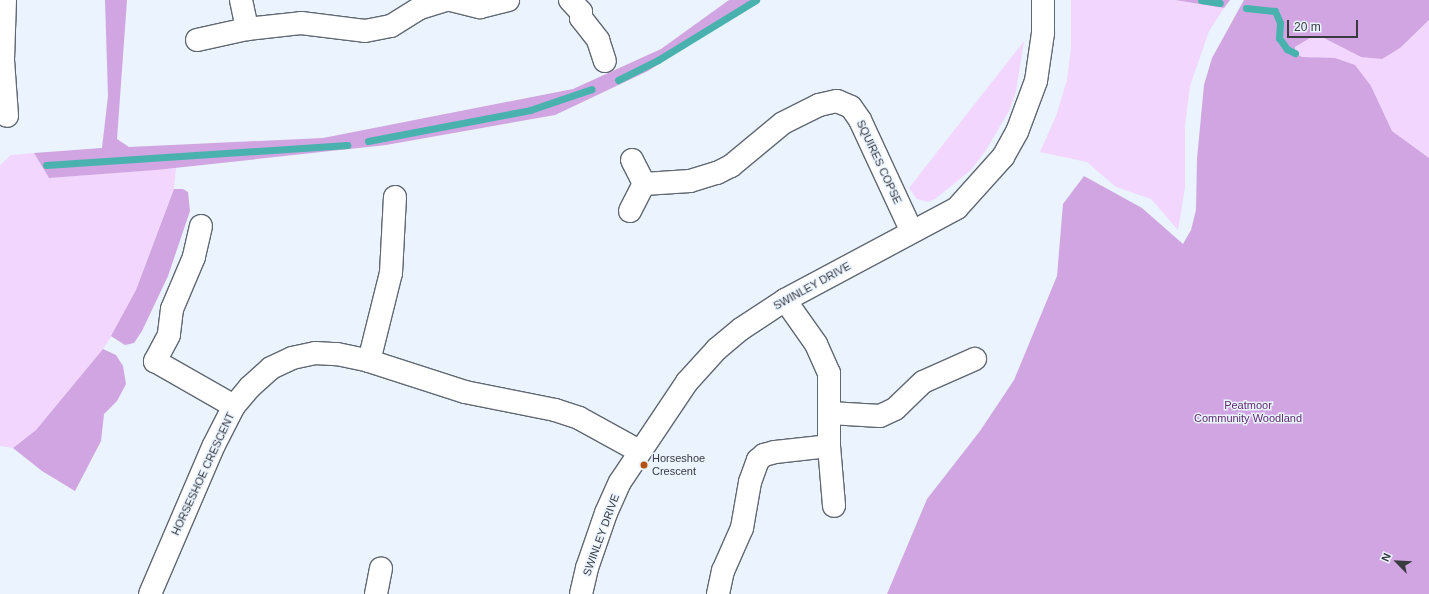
<!DOCTYPE html>
<html>
<head>
<meta charset="utf-8">
<style>
	body { margin:0 }
	#map { position:relative; width:1429px; height:594px; overflow:hidden; background:#eaf3fe; font-family:Helvetica,sans-serif }
	div>[style] { position:absolute }
	[style*='--x'] { left:calc(var(--x)*1px); top:calc(var(--y)*1px); width:calc(var(--w)*1px); rotate:calc(var(--a)*1deg) }
	.green>* { inset:0; background:#f2d6fe }
	.forest>* { inset:0; background:#d0a5e1 }
	.stream>* { height:7px; margin:-3.5px; padding:0 3.5px; transform-origin:3.5px; border-radius:3.5px; background:#49b2af }
	.roads { filter:drop-shadow(1px 0 #606872) drop-shadow(-1px 0 #606872) drop-shadow(0 1px #606872) drop-shadow(0 -1px #606872) }
	.minor>* { height:22px; margin:-11px; padding:0 11px; transform-origin:11px; border-radius:11px; background:#fff }
	.dots>* { width:11px; height:11px; translate:-50% -50%; box-sizing:border-box; border:2px solid #eaf3fe; border-radius:50% }
	span { translate:-50% -50%; white-space:nowrap; text-align:center; line-height:1.15; -webkit-text-stroke:3px #eaf3fe; paint-order:stroke }
	.street-label { font-size:11px; color:#383b40 }
	.park-label { font-size:11px; color:#602c73 }
	.poi-label { font-size:11px; color:#383b40 }
	.left { translate:0 -50%; text-align:left }
	.north { position:absolute; left:1377px; top:542px; width:40px; height:40px; -webkit-text-stroke:3px #eaf3fe; paint-order:stroke; rotate:294deg; font-size:11px; font-weight:700; line-height:16px; text-align:center; color:#383b40 }
	.north::after { content:''; display:block; margin:auto; width:14px; height:18px; background:#383b40; clip-path:polygon(50% 0,100% 100%,50% 72%,0 100%) }
	.scale { position:absolute; left:1287px; top:20px; width:71px; height:18px; box-sizing:border-box; border:2px solid #383b40; border-top:0; padding-left:5px; font-size:12px; line-height:14px; white-space:nowrap; color:#383b40; -webkit-text-stroke:3px #eaf3fe; paint-order:stroke }
</style>
</head>
<body>
<div id="map">
	<div class="green">
		<i style="clip-path:polygon(1071px 0,1175px 0,1224px 8px,1209px 31px,1190px 86px,1185px 126px,1185px 188px,1178px 230px,1151px 199px,1116px 187px,1087px 162px,1040px 152px,1056px 116px,1067px 80px,1071px 47px)"></i>
		<i style="clip-path:polygon(1429px 20px,1429px 158px,1392px 131px,1371px 86px,1314px 57px,1302px 57px,1295px 53px,1295px 47px,1310px 38px,1322px 37px,1361px 57px,1400px 48px)"></i>
		<i style="clip-path:polygon(1024px 41px,1016px 91px,1009px 111px,986px 150px,971px 170px,935px 199px,928px 202px,917px 199px,909px 188px)"></i>
		<i style="clip-path:polygon(34px 153px,49px 178px,176px 168px,174px 189px,136px 290px,117px 328px,103px 349px,36px 430px,13px 448px,0 446px,0 165px,11px 155px)"></i>
	</div>
	<div class="forest">
		<i style="clip-path:polygon(105px 0,127px 0,117px 139px,129px 147px,323px 138px,573px 89px,661px 49px,729px 0,759px 0,648px 71px,555px 115px,386px 145px,156px 170px,49px 178px,34px 153px,102px 148px,108px 96px)"></i>
		<i style="clip-path:polygon(1175px 0,1230px 0,1224px 8px)"></i>
		<i style="clip-path:polygon(1244px 0,1429px 0,1429px 20px,1400px 48px,1382px 59px,1361px 57px,1322px 37px,1310px 38px,1295px 47px,1295px 53px,1302px 57px,1335px 58px,1355px 65px,1371px 86px,1392px 131px,1429px 158px,1429px 594px,887px 594px,927px 499px,980px 431px,1014px 380px,1057px 276px,1063px 204px,1084px 176px,1142px 208px,1183px 244px,1191px 230px,1196px 210px,1197px 159px,1204px 85px,1212px 58px)"></i>
		<i style="clip-path:polygon(174px 189px,183px 189px,188px 192px,190px 211px,168px 276px,142px 331px,134px 343px,125px 345px,111px 336px,136px 290px)"></i>
		<i style="clip-path:polygon(103px 349px,116px 355px,123px 366px,126px 384px,117px 401px,104px 414px,101px 441px,75px 491px,42px 471px,13px 448px,36px 430px)"></i>
	</div>
	<div class="stream">
		<i style="--x:1201;--y:0;--w:19;--a:9"></i>
		<i style="--x:1246;--y:8;--w:29;--a:6"></i>
		<i style="--x:1275;--y:11;--w:13;--a:67"></i>
		<i style="--x:1280;--y:23;--w:15;--a:94"></i>
		<i style="--x:1279;--y:38;--w:14;--a:54"></i>
		<i style="--x:1287;--y:49;--w:9;--a:27"></i>
		<i style="--x:618;--y:80;--w:45;--a:-26.6"></i>
		<i style="--x:658;--y:60;--w:115;--a:-31.5"></i>
		<i style="--x:368;--y:141;--w:165;--a:-10.8"></i>
		<i style="--x:530;--y:110;--w:65;--a:-18.7"></i>
		<i style="--x:46;--y:165;--w:302;--a:-3.8"></i>
	</div>
	<div class="roads">
		<div class="minor">
			<i style="--x:241;--y:0;--w:30;--a:78"></i>
			<i style="--x:247;--y:29;--w:54;--a:-6.3"></i>
			<i style="--x:301;--y:23;--w:64;--a:7.1"></i>
			<i style="--x:365;--y:31;--w:26;--a:-11"></i>
			<i style="--x:391;--y:26;--w:34;--a:-32"></i>
			<i style="--x:420;--y:8;--w:28;--a:-17"></i>
			<i style="--x:451;--y:0;--w:30;--a:14"></i>
			<i style="--x:480;--y:7;--w:29;--a:-14"></i>
			<i style="--x:570;--y:0;--w:16;--a:47"></i>
			<i style="--x:581;--y:12;--w:6;--a:90"></i>
			<i style="--x:581;--y:18;--w:28;--a:52"></i>
			<i style="--x:598;--y:40;--w:22;--a:72"></i>
			<i style="--x:197;--y:40;--w:51;--a:-12.4"></i>
			<i style="--x:0;--y:60;--w:3;--a:0"></i>
			<i style="--x:3;--y:60;--w:60;--a:-88.1"></i>
			<i style="--x:3;--y:60;--w:56;--a:85.9"></i>
			<i style="--x:632;--y:160;--w:27;--a:63"></i>
			<i style="--x:630;--y:211;--w:30;--a:-63"></i>
			<i style="--x:644;--y:184;--w:46;--a:-3.7"></i>
			<i style="--x:690;--y:181;--w:28;--a:-17"></i>
			<i style="--x:717;--y:173;--w:16;--a:-27"></i>
			<i style="--x:731;--y:166;--w:67;--a:-39.6"></i>
			<i style="--x:783;--y:123;--w:40;--a:-26.6"></i>
			<i style="--x:819;--y:105;--w:18;--a:-13"></i>
			<i style="--x:837;--y:101;--w:15;--a:23"></i>
			<i style="--x:851;--y:107;--w:16;--a:55"></i>
			<i style="--x:860;--y:120;--w:123;--a:65.1"></i>
			<i style="--x:201;--y:226;--w:32;--a:103"></i>
			<i style="--x:194;--y:257;--w:56;--a:112.9"></i>
			<i style="--x:172;--y:309;--w:26;--a:97"></i>
			<i style="--x:169;--y:335;--w:30;--a:118"></i>
			<i style="--x:155;--y:361;--w:91;--a:29.7"></i>
			<i style="--x:785;--y:300;--w:54;--a:54.8"></i>
			<i style="--x:816;--y:344;--w:32;--a:66"></i>
			<i style="--x:829;--y:373;--w:73;--a:90"></i>
			<i style="--x:829;--y:446;--w:60;--a:85.2"></i>
			<i style="--x:369;--y:361;--w:91;--a:-76"></i>
			<i style="--x:391;--y:273;--w:76;--a:-87"></i>
			<i style="--x:830;--y:413;--w:50;--a:3.4"></i>
			<i style="--x:880;--y:416;--w:17;--a:-25"></i>
			<i style="--x:895;--y:409;--w:39;--a:-44"></i>
			<i style="--x:923;--y:382;--w:57;--a:-23.9"></i>
			<i style="--x:150;--y:594;--w:162;--a:-66.8"></i>
			<i style="--x:214;--y:445;--w:44;--a:-62.9"></i>
			<i style="--x:234;--y:406;--w:25;--a:-50"></i>
			<i style="--x:250;--y:387;--w:28;--a:-42"></i>
			<i style="--x:271;--y:368;--w:23;--a:-25"></i>
			<i style="--x:292;--y:358;--w:24;--a:-12"></i>
			<i style="--x:315;--y:353;--w:22;--a:3"></i>
			<i style="--x:337;--y:354;--w:33;--a:12"></i>
			<i style="--x:369;--y:361;--w:101;--a:17.9"></i>
			<i style="--x:465;--y:392;--w:92;--a:11.3"></i>
			<i style="--x:555;--y:410;--w:25;--a:18"></i>
			<i style="--x:579;--y:418;--w:68;--a:28.8"></i>
			<i style="--x:376;--y:594;--w:26;--a:-79"></i>
			<i style="--x:581;--y:594;--w:27;--a:-77"></i>
			<i style="--x:587;--y:568;--w:58;--a:-70.9"></i>
			<i style="--x:606;--y:513;--w:34;--a:-66"></i>
			<i style="--x:620;--y:482;--w:120;--a:-56.2"></i>
			<i style="--x:687;--y:382;--w:45;--a:-47.7"></i>
			<i style="--x:717;--y:349;--w:31;--a:-40"></i>
			<i style="--x:741;--y:329;--w:53;--a:-33.4"></i>
			<i style="--x:785;--y:300;--w:195;--a:-28.1"></i>
			<i style="--x:957;--y:208;--w:69;--a:-48"></i>
			<i style="--x:1003;--y:157;--w:29;--a:-61"></i>
			<i style="--x:1017;--y:132;--w:54;--a:-69.6"></i>
			<i style="--x:1036;--y:81;--w:49;--a:-81.7"></i>
			<i style="--x:1043;--y:33;--w:33;--a:-90"></i>
			<i style="--x:718;--y:594;--w:24;--a:-78"></i>
			<i style="--x:723;--y:571;--w:47;--a:-66.2"></i>
			<i style="--x:742;--y:528;--w:47;--a:-80.1"></i>
			<i style="--x:750;--y:482;--w:23;--a:-70"></i>
			<i style="--x:758;--y:460;--w:8;--a:-40"></i>
			<i style="--x:764;--y:455;--w:11;--a:-15"></i>
			<i style="--x:775;--y:452;--w:54;--a:-6.3"></i>
		</div>
	</div>
	<div class="dots">
		<i style="left:644px;top:465px;background:#b4530f"></i>
	</div>
	<div class="street-label">
		<span style="left:879px;top:162px;rotate:65deg">SQUIRES COPSE</span>
		<span style="left:812px;top:286px;rotate:-29deg">SWINLEY DRIVE</span>
		<span style="left:203px;top:474px;rotate:-65deg">HORSESHOE CRESCENT</span>
		<span style="left:601px;top:535px;rotate:-70deg">SWINLEY DRIVE</span>
	</div>
	<div class="park-label">
		<span style="left:1248px;top:412px">Peatmoor<br>Community Woodland</span>
	</div>
	<div class="poi-label">
		<span class="left" style="left:652px;top:465px">Horseshoe<br>Crescent</span>
	</div>
	<div class="north">N</div>
	<div class="scale">20 m</div>
</div>
</body>
</html>
